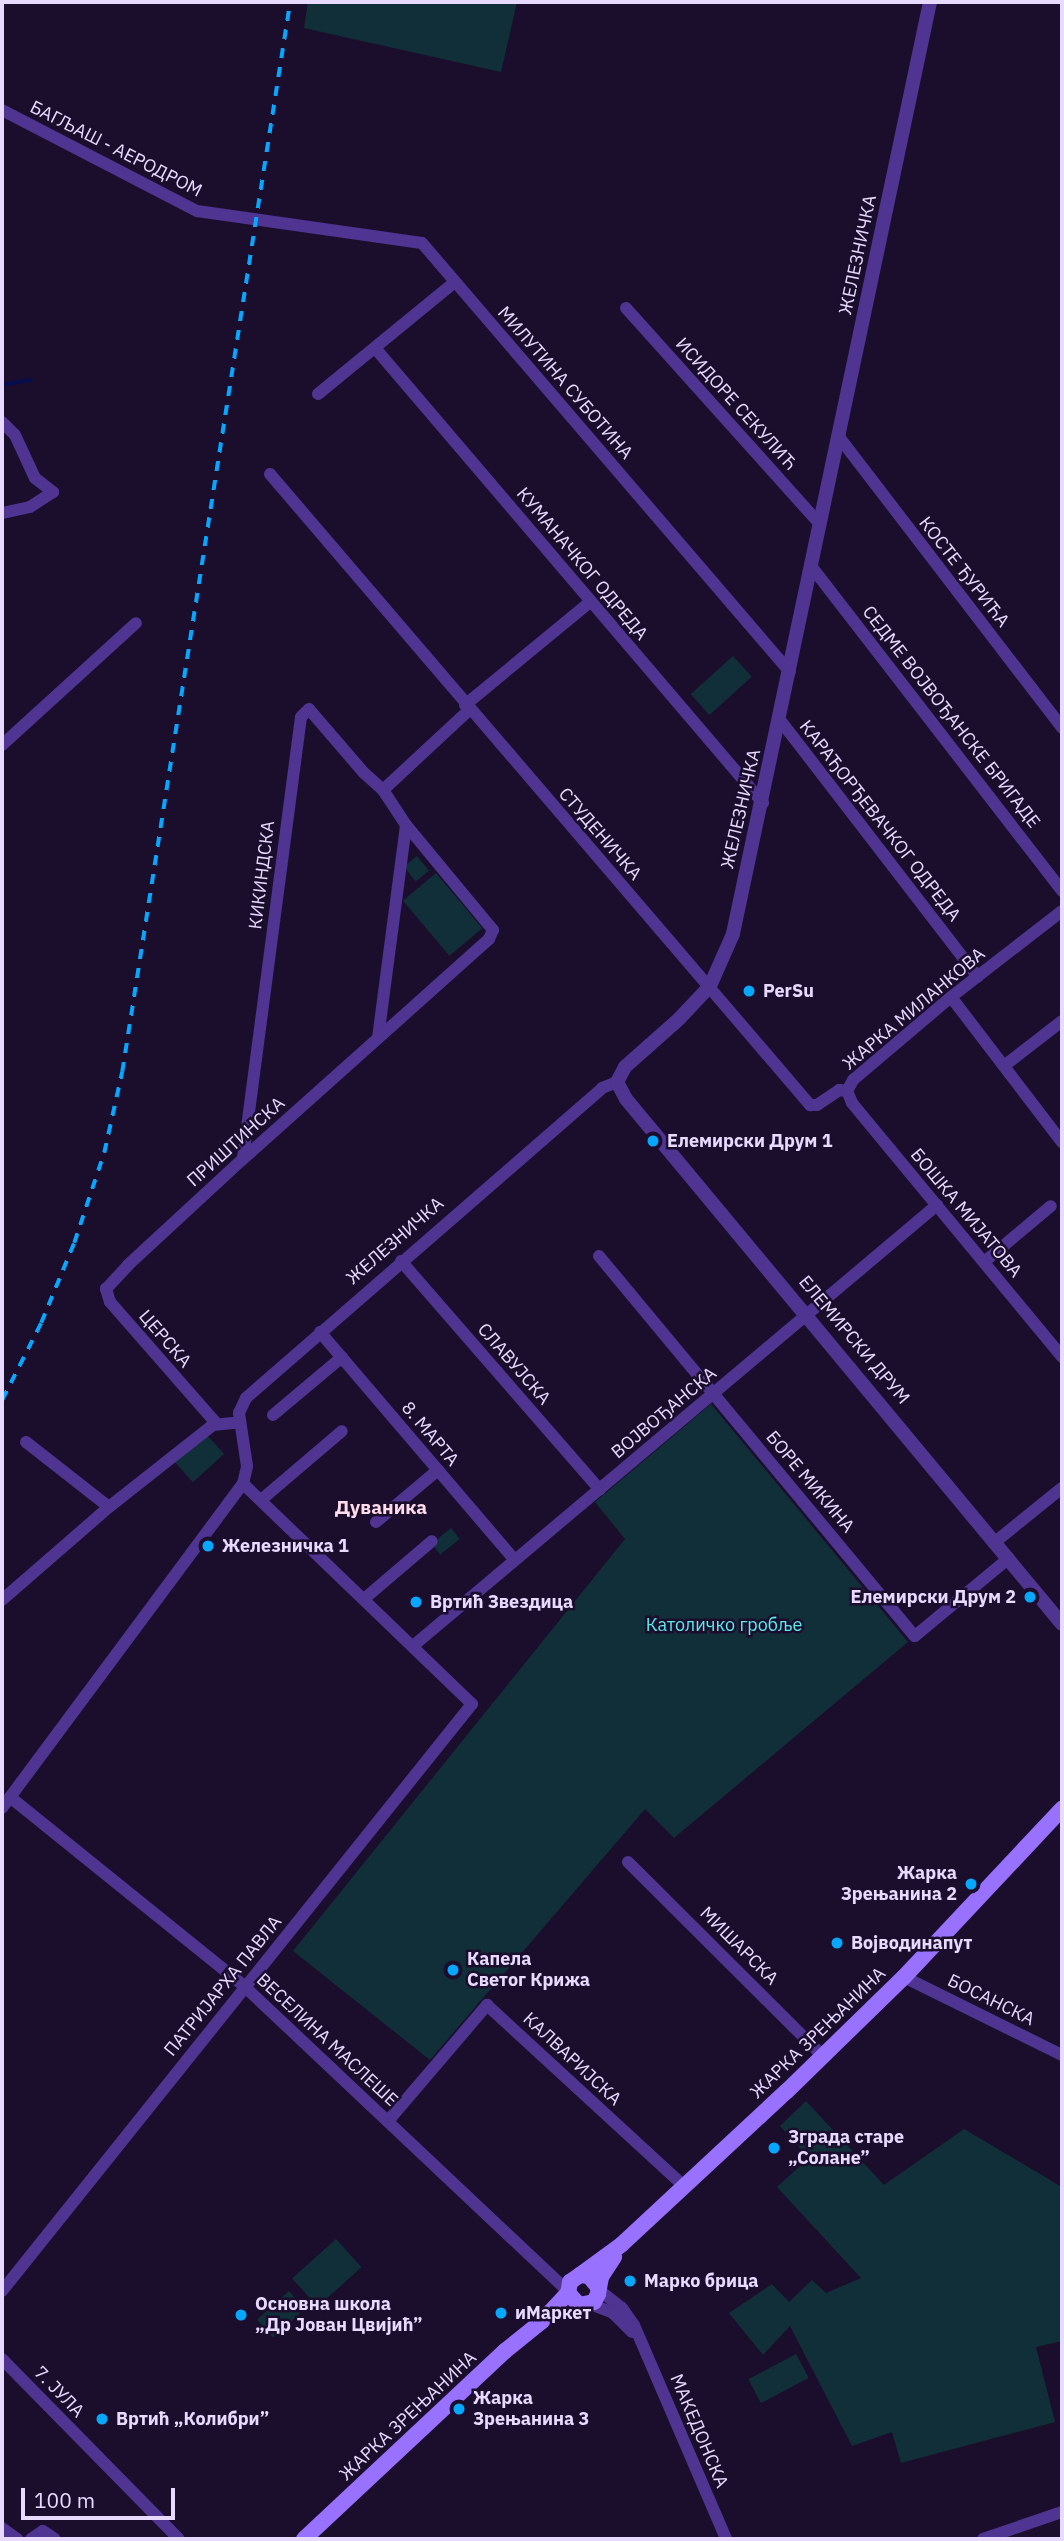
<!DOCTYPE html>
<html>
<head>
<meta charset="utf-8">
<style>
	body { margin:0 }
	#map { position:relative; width:1064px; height:2541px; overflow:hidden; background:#1b0e2d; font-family:"IBM Plex Sans",sans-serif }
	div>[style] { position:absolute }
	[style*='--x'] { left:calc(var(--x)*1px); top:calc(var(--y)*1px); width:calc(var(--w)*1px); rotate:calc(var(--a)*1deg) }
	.green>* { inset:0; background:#102f38; transform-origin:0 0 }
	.stream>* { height:3.5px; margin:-1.75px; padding:0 1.75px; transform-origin:1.75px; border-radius:1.75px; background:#050d4f }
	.minor>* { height:12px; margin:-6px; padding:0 6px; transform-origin:6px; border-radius:6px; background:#4f3491 }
	.tertiary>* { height:14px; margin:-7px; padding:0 7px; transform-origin:7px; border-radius:7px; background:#4f3491 }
	.secondary>* { height:16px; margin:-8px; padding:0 8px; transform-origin:8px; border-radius:8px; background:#9871ff }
	.rail>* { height:3.5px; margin-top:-1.75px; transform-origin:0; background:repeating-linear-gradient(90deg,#06a7ff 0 10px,transparent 0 19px) }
	.dots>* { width:19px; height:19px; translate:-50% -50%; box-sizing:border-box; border:4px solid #1b0e2d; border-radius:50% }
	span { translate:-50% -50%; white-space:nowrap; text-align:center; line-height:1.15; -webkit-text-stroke:5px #1b0e2d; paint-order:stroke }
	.street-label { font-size:18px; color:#e8daff }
	.poi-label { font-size:18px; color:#e8daff; font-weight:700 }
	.left { translate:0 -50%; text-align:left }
	.right { translate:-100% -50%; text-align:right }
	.park-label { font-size:18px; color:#58eded }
	.neighbourhood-label { font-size:19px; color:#ffdce9; font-weight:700 }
	.frame { position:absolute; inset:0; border:4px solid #e8daff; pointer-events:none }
	.scale { position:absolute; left:21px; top:2488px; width:154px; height:32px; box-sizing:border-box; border:4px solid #e8daff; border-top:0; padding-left:9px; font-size:21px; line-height:24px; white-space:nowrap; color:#e8daff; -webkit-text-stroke:5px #1b0e2d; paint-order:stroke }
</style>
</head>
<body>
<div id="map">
	<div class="green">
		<i style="clip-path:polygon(308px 2px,517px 2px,501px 72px,304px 28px)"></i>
		<i style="left:733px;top:656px;width:28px;height:57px;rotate:48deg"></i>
		<i style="left:417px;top:856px;width:19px;height:17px;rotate:51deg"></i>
		<i style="left:436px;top:873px;width:72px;height:43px;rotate:50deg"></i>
		<i style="clip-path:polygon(711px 1404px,908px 1642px,674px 1838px,645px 1809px,430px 2060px,293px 1951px,625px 1539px,595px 1502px)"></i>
		<i style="left:206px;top:1434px;width:27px;height:42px;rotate:48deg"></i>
		<i style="left:451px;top:1528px;width:14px;height:25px;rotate:51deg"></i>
		<i style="clip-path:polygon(806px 2101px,884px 2185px,964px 2129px,1062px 2187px,1062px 2341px,1036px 2347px,1055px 2422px,901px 2463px,892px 2432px,852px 2446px,790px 2326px,763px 2355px,729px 2313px,772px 2284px,789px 2302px,812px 2280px,826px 2293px,861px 2278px,777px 2187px,809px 2158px,780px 2126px)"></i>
		<i style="left:336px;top:2239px;width:38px;height:59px;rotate:48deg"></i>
		<i style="left:289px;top:2291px;width:24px;height:43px;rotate:48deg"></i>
		<i style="left:796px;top:2354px;width:27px;height:54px;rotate:62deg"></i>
	</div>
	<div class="stream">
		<i style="--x:2;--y:385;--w:29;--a:-10"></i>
	</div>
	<div class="minor">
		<i style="--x:2;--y:110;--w:220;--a:27.4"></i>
		<i style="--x:197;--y:211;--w:227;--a:8.1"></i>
		<i style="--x:422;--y:243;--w:565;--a:49.38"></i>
		<i style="--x:626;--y:308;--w:290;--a:48.1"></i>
		<i style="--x:375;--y:348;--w:598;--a:49.54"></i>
		<i style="--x:318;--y:394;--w:177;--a:-39.3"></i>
		<i style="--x:2;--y:422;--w:18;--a:45"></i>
		<i style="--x:15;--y:435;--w:47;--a:65.1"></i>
		<i style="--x:35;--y:478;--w:23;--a:38"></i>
		<i style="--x:53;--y:492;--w:27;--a:147"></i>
		<i style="--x:30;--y:507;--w:29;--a:168"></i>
		<i style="--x:839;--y:437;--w:367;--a:52.5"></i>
		<i style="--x:270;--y:474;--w:831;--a:49.44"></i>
		<i style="--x:810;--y:1105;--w:7;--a:0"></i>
		<i style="--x:817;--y:1105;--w:27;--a:-34"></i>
		<i style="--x:839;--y:1090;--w:8;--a:7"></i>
		<i style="--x:811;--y:566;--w:411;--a:52.3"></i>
		<i style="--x:465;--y:705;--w:163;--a:-39.5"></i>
		<i style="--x:780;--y:720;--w:324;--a:52.4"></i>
		<i style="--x:2;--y:745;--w:181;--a:-42.3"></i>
		<i style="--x:383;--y:790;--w:117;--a:-42.9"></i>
		<i style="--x:951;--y:997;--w:183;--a:52.6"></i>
		<i style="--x:378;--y:1038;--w:215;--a:-82.5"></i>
		<i style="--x:1004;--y:1066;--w:73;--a:-37.8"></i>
		<i style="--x:847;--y:1091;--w:13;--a:67"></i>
		<i style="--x:852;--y:1103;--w:330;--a:50.4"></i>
		<i style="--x:847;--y:1091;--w:13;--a:-61"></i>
		<i style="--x:853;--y:1080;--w:128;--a:-40.3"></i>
		<i style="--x:951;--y:997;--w:140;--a:-37.8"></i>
		<i style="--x:599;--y:1256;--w:494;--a:50.3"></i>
		<i style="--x:915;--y:1636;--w:122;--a:-39.7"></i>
		<i style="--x:401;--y:1261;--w:303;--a:49"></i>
		<i style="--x:984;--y:1262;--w:87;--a:-39.9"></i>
		<i style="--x:320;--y:1332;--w:299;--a:49.5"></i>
		<i style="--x:273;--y:1415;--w:90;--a:-40"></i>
		<i style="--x:216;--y:1423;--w:161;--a:-131.2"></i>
		<i style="--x:110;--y:1302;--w:14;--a:-107"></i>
		<i style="--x:106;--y:1289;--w:33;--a:-47"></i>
		<i style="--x:128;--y:1265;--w:156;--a:-42.7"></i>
		<i style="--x:243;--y:1159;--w:330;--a:-41.8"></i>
		<i style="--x:489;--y:939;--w:10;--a:-66"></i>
		<i style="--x:493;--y:930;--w:136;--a:-129.6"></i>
		<i style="--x:406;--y:825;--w:42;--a:-123.3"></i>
		<i style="--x:383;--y:790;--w:25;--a:-138"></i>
		<i style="--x:364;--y:773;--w:84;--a:-130.7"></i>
		<i style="--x:309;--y:709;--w:11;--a:135"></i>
		<i style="--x:301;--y:717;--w:446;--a:97.5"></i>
		<i style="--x:26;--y:1442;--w:105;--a:38.1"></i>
		<i style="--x:261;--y:1500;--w:106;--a:-40.4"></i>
		<i style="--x:376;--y:1522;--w:81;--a:-40"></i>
		<i style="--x:995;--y:1542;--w:86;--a:-38.9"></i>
		<i style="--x:364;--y:1599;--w:89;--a:-40.5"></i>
		<i style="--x:2;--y:1600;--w:142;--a:-41"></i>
		<i style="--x:109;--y:1507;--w:132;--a:-38.3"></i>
		<i style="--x:213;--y:1425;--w:27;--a:-6"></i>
		<i style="--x:413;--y:1646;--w:685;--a:-40.08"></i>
		<i style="--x:10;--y:1797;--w:301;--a:38.9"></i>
		<i style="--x:244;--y:1986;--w:445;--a:43.3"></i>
		<i style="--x:2;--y:1808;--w:404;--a:-53.4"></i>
		<i style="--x:243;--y:1484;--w:18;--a:-77"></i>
		<i style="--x:247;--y:1466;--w:54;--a:-98.6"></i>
		<i style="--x:239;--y:1413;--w:17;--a:-65"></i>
		<i style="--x:246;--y:1398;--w:472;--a:-41"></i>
		<i style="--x:602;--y:1088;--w:16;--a:-22"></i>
		<i style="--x:628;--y:1862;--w:275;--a:44.9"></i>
		<i style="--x:904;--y:1977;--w:176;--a:26.3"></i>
		<i style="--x:388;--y:2121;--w:153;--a:-49.5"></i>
		<i style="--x:487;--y:2005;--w:268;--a:42.6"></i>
		<i style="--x:599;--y:2290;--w:29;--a:38"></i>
		<i style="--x:622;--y:2308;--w:21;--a:55"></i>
		<i style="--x:634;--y:2325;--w:233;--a:66.7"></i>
		<i style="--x:2;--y:2291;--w:752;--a:-51.32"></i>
		<i style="--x:472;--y:1704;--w:318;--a:-136.1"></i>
		<i style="--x:590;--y:2304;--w:25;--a:21"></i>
		<i style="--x:613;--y:2313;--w:27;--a:45"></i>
		<i style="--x:2;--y:2359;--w:252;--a:45.5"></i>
		<i style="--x:2;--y:2528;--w:19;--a:36"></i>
		<i style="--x:31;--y:2539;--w:14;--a:-34"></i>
		<i style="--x:43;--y:2531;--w:14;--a:34"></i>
		<i style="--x:983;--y:2539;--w:83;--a:-18.9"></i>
	</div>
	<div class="tertiary">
		<i style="--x:930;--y:2;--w:953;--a:101.94"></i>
		<i style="--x:733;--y:934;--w:57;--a:113.9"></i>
		<i style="--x:710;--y:986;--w:45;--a:133.2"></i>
		<i style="--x:679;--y:1019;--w:72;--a:138.4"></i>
		<i style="--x:625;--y:1067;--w:17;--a:118"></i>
		<i style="--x:617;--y:1082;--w:19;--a:62"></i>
		<i style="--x:626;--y:1099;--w:682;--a:50.29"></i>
	</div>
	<div class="secondary">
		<i style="--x:580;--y:2275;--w:51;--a:-36.2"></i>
		<i style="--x:621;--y:2245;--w:226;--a:-42.9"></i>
		<i style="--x:787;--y:2091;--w:163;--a:-44.3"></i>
		<i style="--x:904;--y:1977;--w:231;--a:-46.8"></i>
		<i style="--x:598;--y:2287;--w:14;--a:-129"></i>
		<i style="--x:589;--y:2276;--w:9;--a:-174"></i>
		<i style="--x:580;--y:2275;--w:12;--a:145"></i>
		<i style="--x:570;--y:2282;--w:11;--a:100"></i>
		<i style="--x:568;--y:2293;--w:16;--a:47"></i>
		<i style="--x:579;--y:2305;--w:15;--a:-11"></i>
		<i style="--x:594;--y:2302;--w:9;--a:-63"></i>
		<i style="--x:598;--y:2294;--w:17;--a:-80"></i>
		<i style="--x:601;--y:2277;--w:24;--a:-57"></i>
		<i style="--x:304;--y:2539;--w:275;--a:-43.1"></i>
		<i style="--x:505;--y:2351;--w:46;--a:-38.9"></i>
		<i style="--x:541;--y:2322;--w:40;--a:-47"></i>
	</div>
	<div class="rail">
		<i style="--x:2;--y:1400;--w:86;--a:-63.1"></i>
		<i style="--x:41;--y:1323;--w:87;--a:-67.6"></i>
		<i style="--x:74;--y:1243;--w:95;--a:-71.6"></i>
		<i style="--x:104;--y:1153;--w:83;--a:-77.5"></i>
		<i style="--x:122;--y:1072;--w:1083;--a:-81.08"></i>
	</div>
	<div class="dots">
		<i style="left:749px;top:991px;background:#06a7ff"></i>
		<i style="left:653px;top:1141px;background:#06a7ff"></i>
		<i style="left:208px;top:1546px;background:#06a7ff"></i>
		<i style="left:1030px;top:1597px;background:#06a7ff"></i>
		<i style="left:416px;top:1602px;background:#06a7ff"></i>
		<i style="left:971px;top:1884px;background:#06a7ff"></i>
		<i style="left:837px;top:1943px;background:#06a7ff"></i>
		<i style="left:453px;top:1970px;background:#06a7ff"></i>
		<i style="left:774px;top:2148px;background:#06a7ff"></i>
		<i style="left:630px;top:2281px;background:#06a7ff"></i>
		<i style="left:501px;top:2313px;background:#06a7ff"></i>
		<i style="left:241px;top:2315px;background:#06a7ff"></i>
		<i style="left:459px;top:2409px;background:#06a7ff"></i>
		<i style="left:102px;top:2419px;background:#06a7ff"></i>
	</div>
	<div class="street-label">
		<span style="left:116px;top:149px;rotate:27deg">БАГЉАШ - АЕРОДРОМ</span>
		<span style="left:858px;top:255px;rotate:-78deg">ЖЕЛЕЗНИЧКА</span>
		<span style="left:565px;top:383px;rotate:49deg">МИЛУТИНА СУБОТИНА</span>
		<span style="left:736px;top:404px;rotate:48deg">ИСИДОРЕ СЕКУЛИЋ</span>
		<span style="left:582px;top:564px;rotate:50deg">КУМАНАЧКОГ ОДРЕДА</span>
		<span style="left:964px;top:572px;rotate:52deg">КОСТЕ ЂУРИЋА</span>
		<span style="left:951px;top:717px;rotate:52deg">СЕДМЕ ВОЈВОЂАНСКЕ БРИГАДЕ</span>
		<span style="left:741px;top:809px;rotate:-77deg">ЖЕЛЕЗНИЧКА</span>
		<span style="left:880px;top:821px;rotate:52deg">КАРАЂОРЂЕВАЧКОГ ОДРЕДА</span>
		<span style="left:600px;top:834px;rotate:49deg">СТУДЕНИЧКА</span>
		<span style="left:262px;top:875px;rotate:-83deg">КИКИНДСКА</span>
		<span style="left:914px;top:1009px;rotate:-40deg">ЖАРКА МИЛАНКОВА</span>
		<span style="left:236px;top:1142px;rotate:-42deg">ПРИШТИНСКА</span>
		<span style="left:966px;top:1213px;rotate:50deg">БОШКА МИЈАТОВА</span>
		<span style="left:395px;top:1241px;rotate:-41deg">ЖЕЛЕЗНИЧКА</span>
		<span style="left:165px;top:1339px;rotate:49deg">ЦЕРСКА</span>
		<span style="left:854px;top:1340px;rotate:50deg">ЕЛЕМИРСКИ ДРУМ</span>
		<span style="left:514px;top:1364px;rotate:49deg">СЛАВУЈСКА</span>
		<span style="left:664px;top:1413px;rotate:-40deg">ВОЈВОЂАНСКА</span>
		<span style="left:430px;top:1434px;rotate:50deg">8. МАРТА</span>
		<span style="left:810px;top:1482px;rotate:50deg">БОРЕ МИКИНА</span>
		<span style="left:739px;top:1946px;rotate:45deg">МИШАРСКА</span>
		<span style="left:223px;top:1986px;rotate:-51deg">ПАТРИЈАРХА ПАВЛА</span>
		<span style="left:991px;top:2000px;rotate:26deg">БОСАНСКА</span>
		<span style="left:818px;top:2033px;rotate:-44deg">ЖАРКА ЗРЕЊАНИНА</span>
		<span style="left:327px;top:2040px;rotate:43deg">ВЕСЕЛИНА МАСЛЕШЕ</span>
		<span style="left:572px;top:2059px;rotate:43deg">КАЛВАРИЈСКА</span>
		<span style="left:59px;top:2392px;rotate:46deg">7. ЈУЛА</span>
		<span style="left:408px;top:2416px;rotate:-43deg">ЖАРКА ЗРЕЊАНИНА</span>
		<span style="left:699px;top:2431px;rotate:67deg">МАКЕДОНСКА</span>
	</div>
	<div class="poi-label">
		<span class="left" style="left:763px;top:991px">PerSu</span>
		<span class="left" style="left:667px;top:1141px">Елемирски Друм 1</span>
		<span class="left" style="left:222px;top:1546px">Железничка 1</span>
		<span class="right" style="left:1016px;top:1597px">Елемирски Друм 2</span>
		<span class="left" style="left:430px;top:1602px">Вртић Звездица</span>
		<span class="right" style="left:957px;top:1884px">Жарка<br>Зрењанина 2</span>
		<span class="left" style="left:851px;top:1943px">Војводинапут</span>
		<span class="left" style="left:467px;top:1970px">Капела<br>Светог Крижа</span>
		<span class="left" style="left:788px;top:2148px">Зграда старе<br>„Солане”</span>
		<span class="left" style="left:644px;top:2281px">Марко брица</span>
		<span class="left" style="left:255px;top:2315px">Основна школа<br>„Др Јован Цвијић”</span>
		<span class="left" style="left:515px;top:2313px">иМаркет</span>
		<span class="left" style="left:473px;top:2409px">Жарка<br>Зрењанина 3</span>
		<span class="left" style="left:116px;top:2419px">Вртић „Колибри”</span>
	</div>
	<div class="park-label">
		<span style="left:724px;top:1625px">Католичко гробље</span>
	</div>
	<div class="neighbourhood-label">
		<span style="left:381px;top:1508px">Дуваника</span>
	</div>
	<div class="frame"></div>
	<div class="scale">100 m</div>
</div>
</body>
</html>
